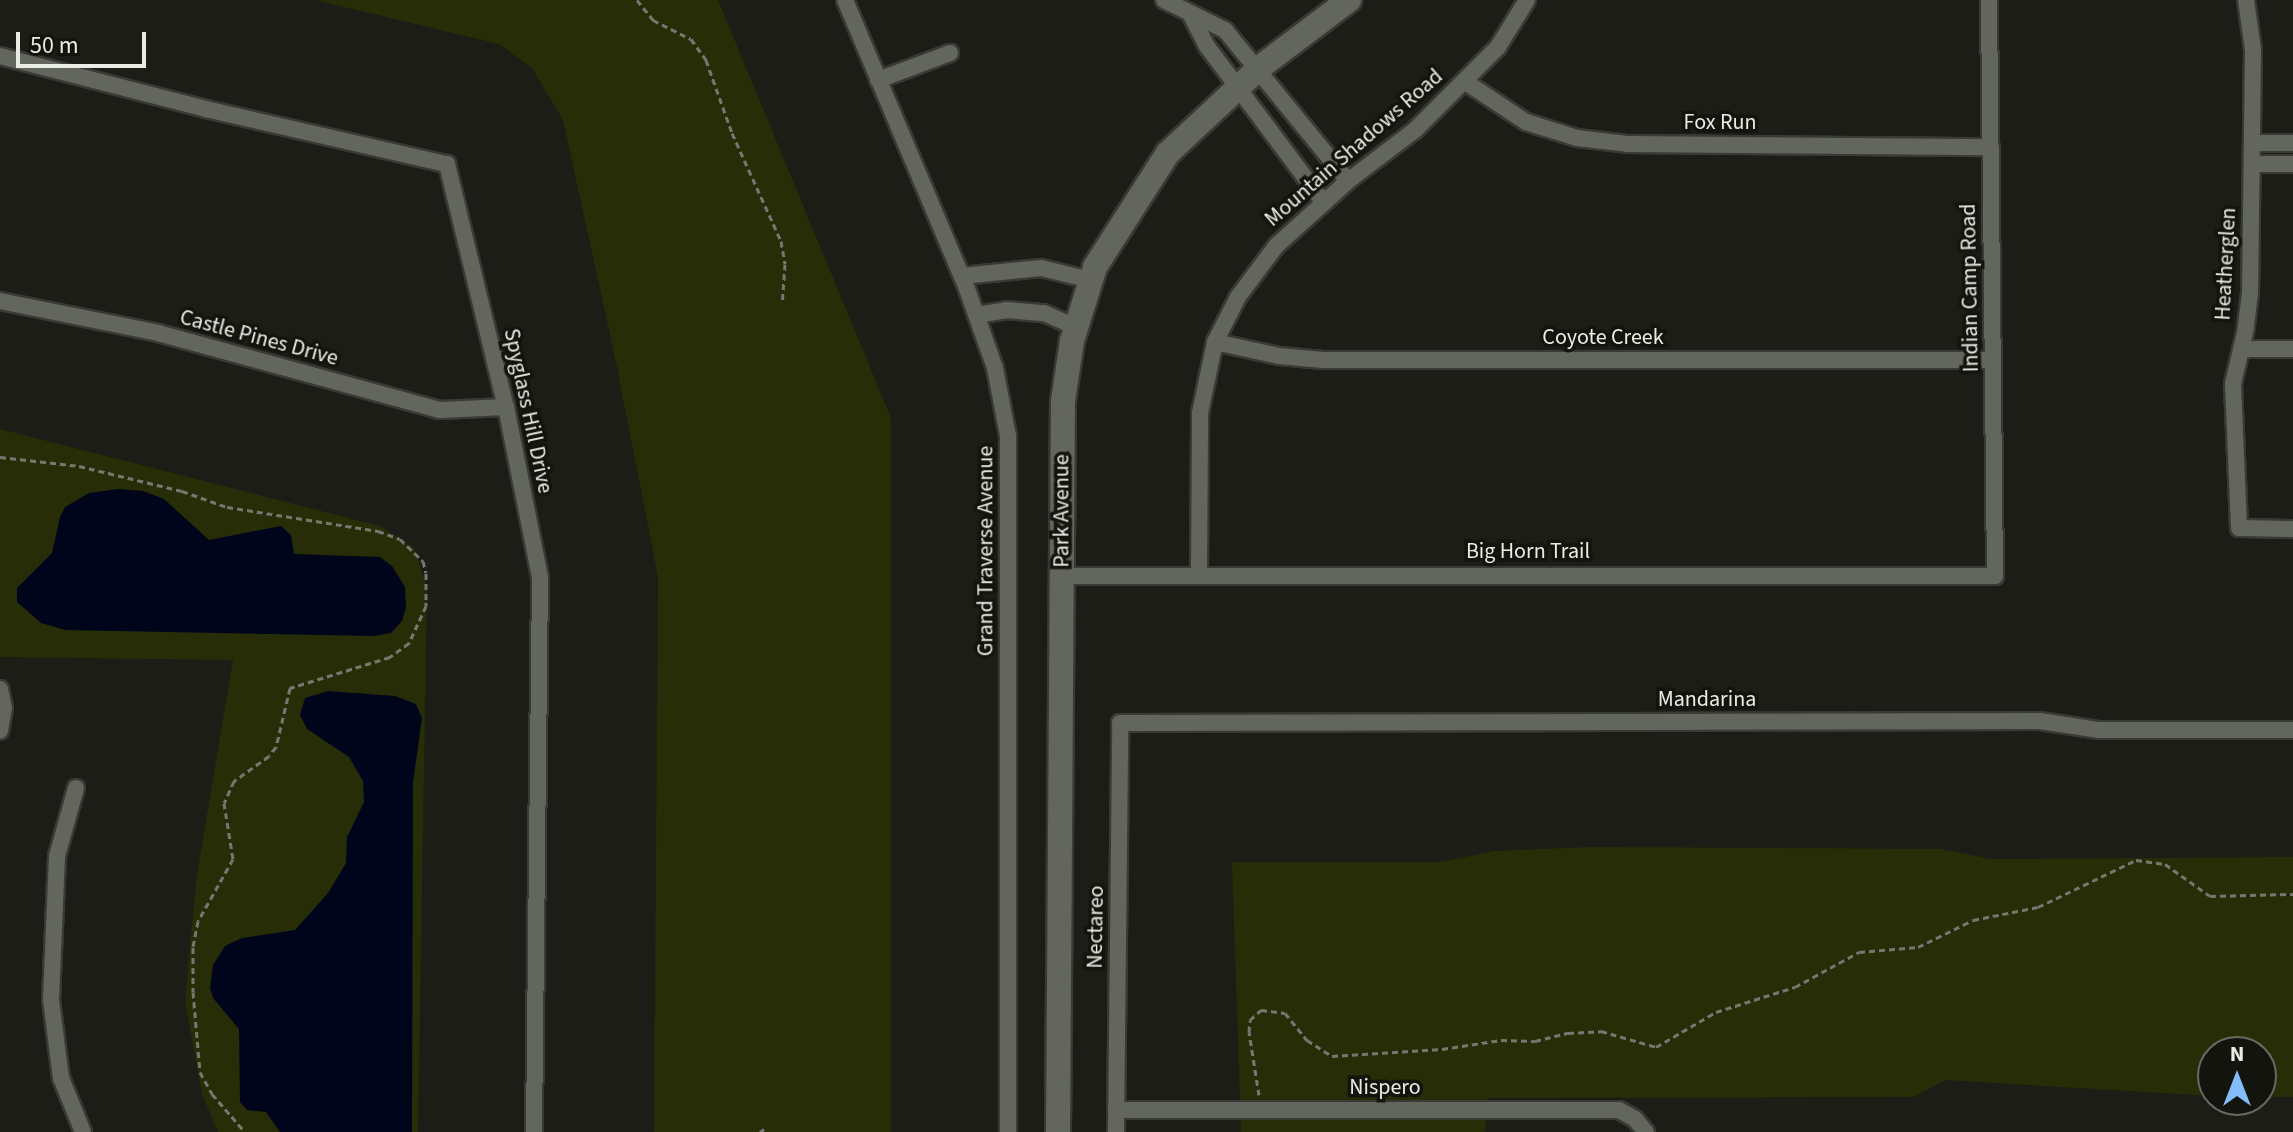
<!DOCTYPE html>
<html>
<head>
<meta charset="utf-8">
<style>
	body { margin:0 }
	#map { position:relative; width:2293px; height:1132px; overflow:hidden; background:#1c1d16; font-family:"Source Sans 3",sans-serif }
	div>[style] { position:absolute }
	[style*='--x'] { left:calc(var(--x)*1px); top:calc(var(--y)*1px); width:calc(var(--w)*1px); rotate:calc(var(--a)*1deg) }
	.green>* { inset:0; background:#272e07 }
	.water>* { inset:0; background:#00051c }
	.path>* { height:3px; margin-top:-1.5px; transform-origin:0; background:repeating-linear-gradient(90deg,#757770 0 6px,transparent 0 10px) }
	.roads { filter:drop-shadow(2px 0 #383a35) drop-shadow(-2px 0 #383a35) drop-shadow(0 2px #383a35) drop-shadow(0 -2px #383a35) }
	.street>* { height:16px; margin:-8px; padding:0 8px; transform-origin:8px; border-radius:8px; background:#63665d }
	.secondary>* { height:24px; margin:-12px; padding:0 12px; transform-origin:12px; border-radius:12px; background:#63665d }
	span { translate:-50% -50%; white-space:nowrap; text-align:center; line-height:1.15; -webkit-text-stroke:7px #13140d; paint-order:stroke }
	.street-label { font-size:22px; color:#eaece6 }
	.north { position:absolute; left:2197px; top:1036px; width:80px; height:80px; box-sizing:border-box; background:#13140d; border:2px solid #696a64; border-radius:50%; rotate:0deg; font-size:22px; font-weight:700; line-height:32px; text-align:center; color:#eaece6 }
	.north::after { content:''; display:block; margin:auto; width:28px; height:36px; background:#83bcfb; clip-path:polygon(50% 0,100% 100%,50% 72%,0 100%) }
	.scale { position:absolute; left:16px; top:32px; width:130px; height:36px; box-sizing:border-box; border:4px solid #eaece6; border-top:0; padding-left:10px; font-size:24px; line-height:28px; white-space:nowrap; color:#eaece6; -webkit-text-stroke:6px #13140d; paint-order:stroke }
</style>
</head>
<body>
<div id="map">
	<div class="green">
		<i style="clip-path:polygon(315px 0,718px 0,891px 418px,891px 1132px,654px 1132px,658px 577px,616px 362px,563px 120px,532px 68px,499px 44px)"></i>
		<i style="clip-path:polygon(0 429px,380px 526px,414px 548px,427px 588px,418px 1132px,218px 1132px,202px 1094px,185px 1001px,197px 874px,233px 660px,0 657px)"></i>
		<i style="clip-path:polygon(1591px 847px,1941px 849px,1991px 859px,2293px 857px,2293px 1097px,2261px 1097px,2261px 1052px,2213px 1052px,2213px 1096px,1946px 1080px,1913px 1097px,1487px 1098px,1485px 1132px,1241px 1132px,1232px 862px,1441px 862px,1494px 851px)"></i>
	</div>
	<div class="water">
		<i style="clip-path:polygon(118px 489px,143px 491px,164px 499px,209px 540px,281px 526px,291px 535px,294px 554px,380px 557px,392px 566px,405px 587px,406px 607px,402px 621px,391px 633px,374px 636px,65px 630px,41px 623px,17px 602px,17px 588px,52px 553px,60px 517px,65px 507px,89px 493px)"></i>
		<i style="clip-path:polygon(328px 691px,395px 696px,416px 704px,422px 718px,413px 783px,412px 1132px,280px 1132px,266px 1112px,247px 1110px,240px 1102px,239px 1029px,213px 998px,210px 988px,213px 965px,225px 946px,242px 938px,295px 930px,328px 893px,346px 863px,347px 837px,364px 802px,363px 781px,349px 757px,307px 729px,300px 715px,305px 698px)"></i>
	</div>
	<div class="path">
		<i style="--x:637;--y:0;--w:26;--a:51"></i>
		<i style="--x:653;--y:20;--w:42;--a:26.6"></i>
		<i style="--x:691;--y:39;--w:26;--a:54"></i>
		<i style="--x:706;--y:60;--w:77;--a:70.4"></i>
		<i style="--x:732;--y:133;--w:119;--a:65.6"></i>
		<i style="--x:781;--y:241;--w:23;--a:80"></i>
		<i style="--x:785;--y:264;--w:39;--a:94"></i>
		<i style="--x:0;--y:457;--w:80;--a:6.5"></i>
		<i style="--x:79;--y:466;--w:106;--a:13.6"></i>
		<i style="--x:182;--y:491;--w:48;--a:19.6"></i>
		<i style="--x:227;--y:507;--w:153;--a:9"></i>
		<i style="--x:378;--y:531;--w:23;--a:20"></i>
		<i style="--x:400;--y:539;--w:32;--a:44"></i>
		<i style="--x:423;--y:561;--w:12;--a:76"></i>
		<i style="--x:426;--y:573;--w:33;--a:90"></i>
		<i style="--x:426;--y:606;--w:41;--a:114.7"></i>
		<i style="--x:409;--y:643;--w:24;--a:144"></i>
		<i style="--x:390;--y:657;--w:105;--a:162.8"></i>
		<i style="--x:290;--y:688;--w:61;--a:103.3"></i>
		<i style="--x:276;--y:747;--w:11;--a:128"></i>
		<i style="--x:269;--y:756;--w:43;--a:144.5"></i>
		<i style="--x:234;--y:781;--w:24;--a:114"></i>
		<i style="--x:224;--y:803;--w:57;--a:80.9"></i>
		<i style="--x:233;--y:859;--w:71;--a:119.4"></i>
		<i style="--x:198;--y:921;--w:26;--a:101"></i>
		<i style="--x:193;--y:947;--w:45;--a:90"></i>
		<i style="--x:193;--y:992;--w:80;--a:85"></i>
		<i style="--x:200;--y:1072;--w:25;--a:61"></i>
		<i style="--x:212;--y:1094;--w:50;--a:49"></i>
		<i style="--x:1259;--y:1095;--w:64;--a:-99"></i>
		<i style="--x:1249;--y:1032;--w:12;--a:-85"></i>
		<i style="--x:1250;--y:1020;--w:15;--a:-42"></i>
		<i style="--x:1261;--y:1010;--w:24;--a:7"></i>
		<i style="--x:1285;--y:1013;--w:35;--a:51"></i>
		<i style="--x:1307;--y:1040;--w:30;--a:33"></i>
		<i style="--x:1332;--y:1056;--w:110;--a:-3.6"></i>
		<i style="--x:1442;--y:1049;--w:60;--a:-8.7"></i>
		<i style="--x:1501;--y:1040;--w:34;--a:2"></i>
		<i style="--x:1535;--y:1041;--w:34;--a:-14"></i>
		<i style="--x:1568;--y:1033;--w:33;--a:-3"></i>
		<i style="--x:1601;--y:1031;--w:57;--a:16.2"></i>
		<i style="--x:1656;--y:1047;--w:69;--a:-30.3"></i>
		<i style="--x:1716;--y:1012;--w:83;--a:-17.6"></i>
		<i style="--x:1795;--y:987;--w:73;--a:-28.7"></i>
		<i style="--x:1859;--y:952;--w:59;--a:-4.8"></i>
		<i style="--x:1918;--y:947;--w:61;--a:-26.1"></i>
		<i style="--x:1973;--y:920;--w:66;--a:-11.3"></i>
		<i style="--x:2038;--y:907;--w:109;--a:-25.6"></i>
		<i style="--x:2136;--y:860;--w:29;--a:8"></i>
		<i style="--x:2165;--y:864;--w:55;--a:35.4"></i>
		<i style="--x:2210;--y:896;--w:83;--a:-1.4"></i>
		<i style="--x:760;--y:1132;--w:5;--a:-37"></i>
	</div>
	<div class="roads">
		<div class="street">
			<i style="--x:845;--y:0;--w:314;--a:67.1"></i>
			<i style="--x:967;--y:289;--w:84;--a:70.5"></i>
			<i style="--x:995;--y:368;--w:69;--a:79.2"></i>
			<i style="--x:1008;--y:436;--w:696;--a:90"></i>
			<i style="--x:1164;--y:0;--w:68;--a:26.2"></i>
			<i style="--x:1225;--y:30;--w:195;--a:50.8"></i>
			<i style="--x:2246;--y:0;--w:50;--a:82"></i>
			<i style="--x:2253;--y:50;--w:243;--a:90.7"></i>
			<i style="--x:2250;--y:293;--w:35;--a:97"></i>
			<i style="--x:2246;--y:328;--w:57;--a:103.1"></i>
			<i style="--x:2233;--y:384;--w:144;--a:87.6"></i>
			<i style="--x:2239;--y:528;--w:54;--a:1.1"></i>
			<i style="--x:1192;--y:17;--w:31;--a:63"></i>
			<i style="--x:1206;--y:45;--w:197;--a:53.2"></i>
			<i style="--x:0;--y:56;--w:213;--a:14.4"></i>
			<i style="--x:206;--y:109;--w:247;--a:12.9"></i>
			<i style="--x:447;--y:164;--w:250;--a:76.4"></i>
			<i style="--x:506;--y:407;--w:173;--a:78.7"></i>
			<i style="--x:540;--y:577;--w:555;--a:90.62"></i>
			<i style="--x:878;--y:80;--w:77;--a:-20.6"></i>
			<i style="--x:1464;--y:81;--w:74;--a:33.5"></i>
			<i style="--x:1526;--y:122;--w:53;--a:17.4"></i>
			<i style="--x:1577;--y:138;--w:50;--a:6.8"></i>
			<i style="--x:1627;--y:144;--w:364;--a:0.5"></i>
			<i style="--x:2252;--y:143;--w:41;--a:0"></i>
			<i style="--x:2252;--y:164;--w:41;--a:0"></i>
			<i style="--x:962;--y:276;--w:79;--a:-5.8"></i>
			<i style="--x:1041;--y:268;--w:51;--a:13.5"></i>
			<i style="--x:0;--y:301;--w:161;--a:11.4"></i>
			<i style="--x:158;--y:333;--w:292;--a:15.3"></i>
			<i style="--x:440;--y:410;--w:66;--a:-2.6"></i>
			<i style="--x:976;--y:315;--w:30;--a:-9"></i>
			<i style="--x:1006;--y:310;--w:38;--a:5"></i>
			<i style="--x:1044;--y:313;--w:35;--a:24"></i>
			<i style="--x:1215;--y:342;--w:66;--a:12.3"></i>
			<i style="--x:1279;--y:356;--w:44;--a:5.2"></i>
			<i style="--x:1323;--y:360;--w:670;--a:0"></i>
			<i style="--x:2241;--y:349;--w:52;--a:0"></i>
			<i style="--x:1199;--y:573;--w:160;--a:-89.6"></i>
			<i style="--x:1200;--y:413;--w:73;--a:-78.1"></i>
			<i style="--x:1215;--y:342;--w:51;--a:-62.9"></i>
			<i style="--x:1238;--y:297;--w:64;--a:-53.3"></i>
			<i style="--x:1276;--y:246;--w:97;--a:-42.1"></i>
			<i style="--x:1348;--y:181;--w:84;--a:-37.3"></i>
			<i style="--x:1415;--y:130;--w:117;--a:-45"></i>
			<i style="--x:1498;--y:47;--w:55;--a:-58.3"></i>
			<i style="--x:1061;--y:576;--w:934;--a:0"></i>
			<i style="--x:1995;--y:576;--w:576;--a:-90.6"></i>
			<i style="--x:0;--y:689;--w:19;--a:78"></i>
			<i style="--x:4;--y:708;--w:23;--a:100"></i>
			<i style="--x:76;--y:788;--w:71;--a:105.6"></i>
			<i style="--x:57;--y:856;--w:144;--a:92.4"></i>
			<i style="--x:51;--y:1000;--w:79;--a:82.7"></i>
			<i style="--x:61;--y:1078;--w:58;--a:67.8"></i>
			<i style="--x:1116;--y:1110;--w:503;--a:0"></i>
			<i style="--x:1619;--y:1110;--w:18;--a:29"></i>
			<i style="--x:1635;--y:1119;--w:17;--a:50"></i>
			<i style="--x:1116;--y:1132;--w:409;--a:-89.4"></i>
			<i style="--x:1120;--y:723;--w:920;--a:-0.12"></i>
			<i style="--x:2040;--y:721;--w:60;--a:8.7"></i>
			<i style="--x:2099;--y:730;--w:194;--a:0"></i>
		</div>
		<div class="secondary">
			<i style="--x:1058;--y:1132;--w:731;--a:-89.61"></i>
			<i style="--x:1063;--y:401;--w:61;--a:-81.5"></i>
			<i style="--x:1072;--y:341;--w:77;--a:-72.7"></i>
			<i style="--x:1095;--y:267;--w:135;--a:-57.4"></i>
			<i style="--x:1168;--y:153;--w:125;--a:-43"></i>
			<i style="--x:1259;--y:68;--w:113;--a:-37.1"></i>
		</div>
	</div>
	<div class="street-label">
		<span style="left:1720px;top:123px">Fox Run</span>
		<span style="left:1354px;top:148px;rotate:-41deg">Mountain Shadows Road</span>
		<span style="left:2226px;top:264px;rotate:-87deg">Heatherglen</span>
		<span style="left:1970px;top:288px;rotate:-91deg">Indian Camp Road</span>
		<span style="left:259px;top:338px;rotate:15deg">Castle Pines Drive</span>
		<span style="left:1603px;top:338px">Coyote Creek</span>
		<span style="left:528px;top:411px;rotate:78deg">Spyglass Hill Drive</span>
		<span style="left:1062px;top:511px;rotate:-90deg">Park Avenue</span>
		<span style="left:986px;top:551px;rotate:-90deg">Grand Traverse Avenue</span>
		<span style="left:1528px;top:552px">Big Horn Trail</span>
		<span style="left:1707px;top:700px">Mandarina</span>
		<span style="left:1096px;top:927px;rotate:-89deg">Nectareo</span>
		<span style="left:1385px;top:1088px">Nispero</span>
	</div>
	<div class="north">N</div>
	<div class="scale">50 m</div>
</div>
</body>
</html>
